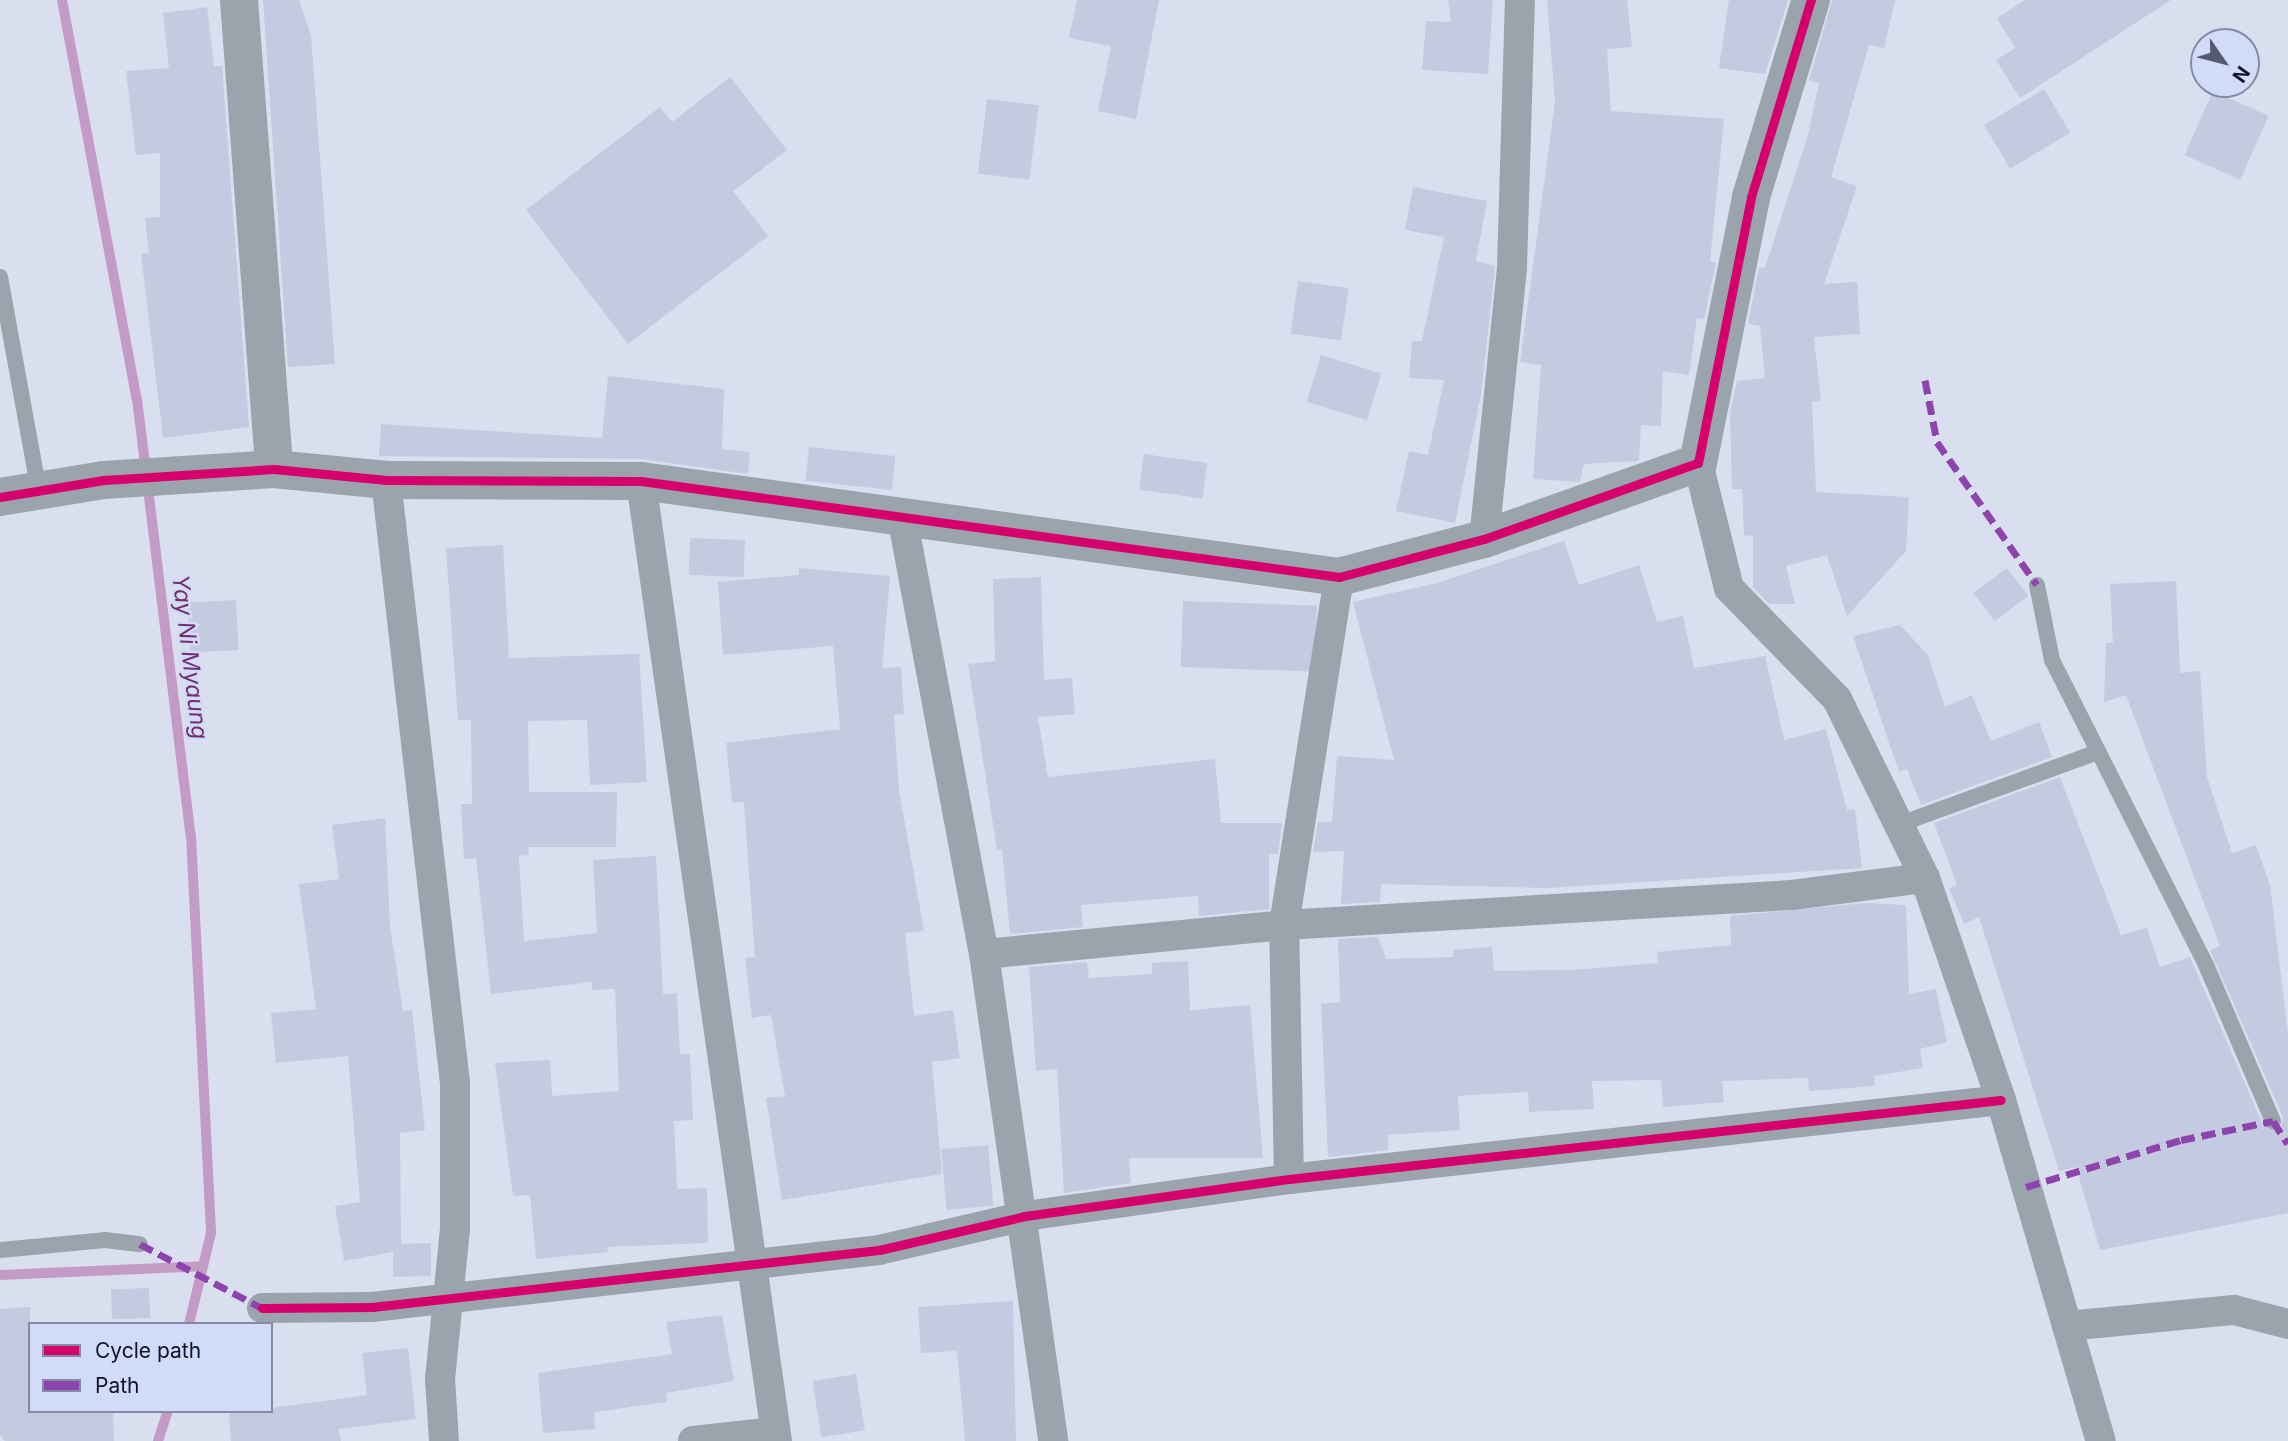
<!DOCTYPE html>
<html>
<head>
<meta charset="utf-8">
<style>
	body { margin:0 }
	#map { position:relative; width:2288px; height:1441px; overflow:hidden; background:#dadfef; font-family:Inter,sans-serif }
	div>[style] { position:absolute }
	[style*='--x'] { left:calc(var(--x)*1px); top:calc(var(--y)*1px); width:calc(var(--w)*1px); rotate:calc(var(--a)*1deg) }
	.stream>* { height:10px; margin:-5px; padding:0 5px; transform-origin:5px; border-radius:5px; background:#c49bc4 }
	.building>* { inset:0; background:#c4cae0; transform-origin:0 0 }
	.service>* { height:16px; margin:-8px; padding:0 8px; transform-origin:8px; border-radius:8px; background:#9aa4ad }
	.minor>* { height:30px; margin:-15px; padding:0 15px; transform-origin:15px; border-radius:15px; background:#9aa4ad }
	.tertiary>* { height:38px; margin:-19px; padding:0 19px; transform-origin:19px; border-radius:19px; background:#9aa4ad }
	.quiet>* { height:7px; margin-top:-3.5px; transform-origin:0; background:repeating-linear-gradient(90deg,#8e44ad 0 14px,transparent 0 21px) }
	.cycleway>* { height:9px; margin:-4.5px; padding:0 4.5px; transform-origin:4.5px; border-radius:4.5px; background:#d6006c }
	span { translate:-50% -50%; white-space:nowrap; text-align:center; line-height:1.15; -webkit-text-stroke:5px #d2dbf7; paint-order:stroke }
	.water-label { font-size:23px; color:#752d6e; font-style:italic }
	.legend { position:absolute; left:28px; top:1322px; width:245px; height:91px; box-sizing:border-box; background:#d2dbf7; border:2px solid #838ba6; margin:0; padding:9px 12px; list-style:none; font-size:21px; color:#0d132c }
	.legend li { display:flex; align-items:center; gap:14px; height:35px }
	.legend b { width:35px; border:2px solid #838ba6 }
	.north { position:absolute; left:2190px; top:28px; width:70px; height:70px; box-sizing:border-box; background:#d2dbf7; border:2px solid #838ba6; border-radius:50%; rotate:125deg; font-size:19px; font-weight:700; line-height:28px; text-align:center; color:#0d132c }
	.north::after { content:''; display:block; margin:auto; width:24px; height:32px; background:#555a70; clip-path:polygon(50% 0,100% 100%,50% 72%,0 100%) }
</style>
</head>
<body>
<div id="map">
	<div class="stream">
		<i style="--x:62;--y:0;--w:406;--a:79.4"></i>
		<i style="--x:137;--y:399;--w:440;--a:83"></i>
		<i style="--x:191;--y:836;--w:398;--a:87.1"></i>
		<i style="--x:211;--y:1233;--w:94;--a:103.6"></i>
		<i style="--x:0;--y:1275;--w:203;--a:-2.5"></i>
		<i style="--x:158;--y:1441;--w:32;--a:-72"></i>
	</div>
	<div class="building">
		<i style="clip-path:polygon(263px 0,299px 0,311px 35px,335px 364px,288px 367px)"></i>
		<i style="clip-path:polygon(1077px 0,1159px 0,1136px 119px,1098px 111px,1111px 46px,1069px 38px)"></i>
		<i style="clip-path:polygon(1448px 0,1493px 0,1488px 74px,1422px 70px,1426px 21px,1451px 22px)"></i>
		<i style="clip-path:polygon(1547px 0,1627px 0,1632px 47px,1607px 49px,1611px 111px,1724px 119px,1710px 262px,1716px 262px,1704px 319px,1697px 318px,1689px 375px,1663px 371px,1661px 426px,1641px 425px,1639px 461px,1584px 464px,1580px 482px,1533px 479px,1541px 365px,1520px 362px,1555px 102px)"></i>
		<i style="clip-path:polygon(1729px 0,1788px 0,1765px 74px,1719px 68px)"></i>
		<i style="clip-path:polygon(1832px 0,1895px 0,1884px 48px,1869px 45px,1831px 177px,1857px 186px,1824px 284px,1857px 282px,1860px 334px,1814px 337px,1821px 401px,1812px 402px,1816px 492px,1909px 497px,1906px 551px,1847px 616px,1827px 555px,1786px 566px,1795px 604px,1769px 604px,1753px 587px,1753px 535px,1744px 536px,1742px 489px,1732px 489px,1730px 412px,1737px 381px,1765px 378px,1760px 326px,1748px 324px,1759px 267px,1765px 268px,1808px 135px,1819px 82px,1809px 81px)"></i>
		<i style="clip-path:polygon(2025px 0,2171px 0,2020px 98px,1996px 60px,2015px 48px,1997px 18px)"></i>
		<i style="clip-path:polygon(207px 7px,214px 66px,222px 66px,249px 427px,163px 438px,141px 254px,149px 253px,145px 218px,160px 217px,160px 153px,136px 155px,126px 71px,169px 68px,163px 13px)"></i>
		<i style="clip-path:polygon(730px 77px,787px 150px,733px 191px,768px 236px,628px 344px,526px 210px,660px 107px,672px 122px)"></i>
		<i style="left:2044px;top:89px;width:51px;height:70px;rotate:59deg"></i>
		<i style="left:2213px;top:91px;width:61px;height:70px;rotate:24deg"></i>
		<i style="left:987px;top:99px;width:52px;height:75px;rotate:7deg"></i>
		<i style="clip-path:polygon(1413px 187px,1487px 201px,1476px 261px,1495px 266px,1481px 395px,1455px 523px,1396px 511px,1409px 451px,1428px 455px,1444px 380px,1409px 378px,1412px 341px,1422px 341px,1444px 237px,1405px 230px)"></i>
		<i style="left:1298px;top:281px;width:51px;height:53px;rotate:8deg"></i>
		<i style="left:1321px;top:355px;width:63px;height:49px;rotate:17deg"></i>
		<i style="clip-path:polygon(608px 376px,724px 389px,722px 449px,750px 452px,748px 474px,641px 459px,379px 456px,381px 424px,602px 438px)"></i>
		<i style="left:809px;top:447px;width:87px;height:34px;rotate:6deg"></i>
		<i style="left:1144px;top:454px;width:64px;height:36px;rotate:8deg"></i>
		<i style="left:690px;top:538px;width:55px;height:37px;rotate:2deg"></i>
		<i style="clip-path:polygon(1564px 541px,1579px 585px,1639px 565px,1657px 622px,1683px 616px,1694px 668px,1765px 656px,1784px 740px,1826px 729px,1847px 810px,1855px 809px,1862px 868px,1549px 888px,1381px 884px,1380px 902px,1341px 904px,1344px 851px,1313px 852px,1318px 822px,1332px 822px,1337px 756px,1394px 760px,1353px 602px,1437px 583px)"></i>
		<i style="clip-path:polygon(503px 545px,509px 658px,639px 654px,647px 782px,590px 785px,587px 720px,528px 721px,529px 792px,617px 792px,616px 847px,528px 847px,529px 855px,519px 856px,524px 941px,597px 933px,593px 860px,656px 856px,663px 994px,677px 993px,680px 1054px,690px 1054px,693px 1120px,674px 1121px,677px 1189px,707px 1188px,708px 1243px,607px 1247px,608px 1252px,536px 1259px,530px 1195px,513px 1196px,495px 1063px,550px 1060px,552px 1096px,619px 1091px,615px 989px,592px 990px,592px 982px,491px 994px,476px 858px,464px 859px,461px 804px,472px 804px,471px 720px,458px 720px,446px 548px)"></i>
		<i style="clip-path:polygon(799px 568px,890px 576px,882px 668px,901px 667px,904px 714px,894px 715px,899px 790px,924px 931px,905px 933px,914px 1016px,953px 1010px,960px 1058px,932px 1062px,942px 1174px,782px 1200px,766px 1098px,785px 1096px,771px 1015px,752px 1018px,745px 958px,755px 957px,744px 802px,732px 803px,726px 743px,840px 729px,833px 646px,723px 655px,718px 582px,799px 575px)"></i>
		<i style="left:2007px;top:568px;width:35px;height:42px;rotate:53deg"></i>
		<i style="clip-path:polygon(1041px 577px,1044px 680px,1072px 678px,1075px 714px,1038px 717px,1048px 777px,1215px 759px,1221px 823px,1282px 823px,1278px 854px,1269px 854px,1269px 909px,1199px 916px,1198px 896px,1081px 905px,1083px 927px,1010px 934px,1002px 849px,997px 850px,968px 664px,995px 661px,993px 579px)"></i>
		<i style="clip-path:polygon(2176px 581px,2180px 673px,2200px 671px,2207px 777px,2232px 853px,2256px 845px,2270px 885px,2288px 1034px,2288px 1213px,2100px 1250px,2076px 1167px,2059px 1171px,1979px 917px,1964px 924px,1949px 888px,1957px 885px,1934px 823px,2060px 777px,2121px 935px,2147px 928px,2160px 967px,2190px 957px,2263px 1125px,2281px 1128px,2283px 1117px,2210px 950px,2220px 946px,2126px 695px,2104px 702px,2106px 643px,2113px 643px,2110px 584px)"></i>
		<i style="left:236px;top:600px;width:50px;height:49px;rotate:87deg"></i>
		<i style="left:1183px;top:601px;width:134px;height:66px;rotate:2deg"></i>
		<i style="clip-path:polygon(1900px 625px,1928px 655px,1945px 707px,1972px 695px,1991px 741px,2039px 722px,2052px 757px,1921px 805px,1907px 769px,1899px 772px,1853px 636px)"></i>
		<i style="clip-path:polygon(385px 818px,390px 926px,403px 1011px,412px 1010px,425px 1130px,400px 1133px,401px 1244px,431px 1243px,431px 1276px,393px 1277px,393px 1252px,344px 1261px,335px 1206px,360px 1202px,348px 1056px,276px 1063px,271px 1013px,316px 1009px,299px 884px,339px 879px,332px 825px)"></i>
		<i style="clip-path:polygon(1866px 903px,1906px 905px,1909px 994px,1936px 989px,1947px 1042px,1920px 1049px,1923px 1068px,1874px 1076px,1875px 1086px,1809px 1091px,1808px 1078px,1722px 1081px,1724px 1102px,1663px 1107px,1661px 1080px,1592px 1081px,1594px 1109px,1529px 1112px,1528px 1092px,1458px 1096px,1460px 1130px,1388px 1135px,1388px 1150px,1328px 1157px,1321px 1004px,1340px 1002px,1338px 939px,1378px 937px,1386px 959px,1453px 957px,1453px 950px,1492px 947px,1494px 971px,1573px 970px,1658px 963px,1657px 952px,1731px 945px,1730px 916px)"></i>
		<i style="clip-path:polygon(1188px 961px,1190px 1010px,1250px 1005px,1263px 1158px,1129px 1158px,1131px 1183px,1064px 1193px,1057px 1069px,1036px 1071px,1029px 967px,1087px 962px,1089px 978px,1152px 974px,1152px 963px)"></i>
		<i style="left:988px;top:1145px;width:61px;height:47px;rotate:85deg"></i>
		<i style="left:149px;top:1288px;width:30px;height:38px;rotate:88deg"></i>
		<i style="clip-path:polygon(1013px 1301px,1016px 1441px,965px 1441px,957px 1351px,921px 1353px,918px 1307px)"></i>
		<i style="clip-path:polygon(30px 1307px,30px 1411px,113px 1411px,114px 1441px,5px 1441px,0 1435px,0 1309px)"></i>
		<i style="clip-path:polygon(722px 1315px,734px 1381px,666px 1393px,667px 1402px,594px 1412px,595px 1429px,543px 1433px,538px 1373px,672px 1354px,666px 1322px)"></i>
		<i style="clip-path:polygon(408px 1348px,416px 1419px,338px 1429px,341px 1441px,231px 1441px,229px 1414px,367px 1395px,362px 1353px)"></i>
		<i style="left:856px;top:1374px;width:57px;height:44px;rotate:81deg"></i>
	</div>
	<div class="service">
		<i style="--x:0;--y:277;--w:218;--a:79.7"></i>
		<i style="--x:2037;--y:585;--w:76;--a:78.7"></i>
		<i style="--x:2052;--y:660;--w:342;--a:63.2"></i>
		<i style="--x:2206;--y:965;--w:170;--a:66.8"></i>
		<i style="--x:1900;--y:824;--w:211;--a:-20"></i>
		<i style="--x:0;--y:1250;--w:105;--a:-5.4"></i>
		<i style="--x:105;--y:1240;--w:35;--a:7"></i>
	</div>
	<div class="minor">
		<i style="--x:1698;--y:463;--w:129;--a:76.1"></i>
		<i style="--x:1729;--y:588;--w:155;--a:45.8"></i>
		<i style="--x:1837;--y:699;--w:199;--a:63.8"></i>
		<i style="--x:1925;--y:878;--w:235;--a:71.1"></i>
		<i style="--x:2001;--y:1100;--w:355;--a:73.7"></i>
		<i style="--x:386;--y:480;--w:607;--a:83.47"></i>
		<i style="--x:455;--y:1083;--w:146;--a:90"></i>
		<i style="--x:455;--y:1229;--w:150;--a:95.7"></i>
		<i style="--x:440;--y:1378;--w:63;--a:86.4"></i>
		<i style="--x:641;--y:481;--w:970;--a:81.94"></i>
		<i style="--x:902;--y:516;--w:446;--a:79.4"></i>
		<i style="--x:984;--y:954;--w:492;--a:81.9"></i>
		<i style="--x:1484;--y:539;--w:273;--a:-84.1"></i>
		<i style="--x:1512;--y:267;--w:267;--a:-88.3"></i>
		<i style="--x:984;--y:954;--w:301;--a:-5.5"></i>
		<i style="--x:1284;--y:925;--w:509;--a:-3.38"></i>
		<i style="--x:1792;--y:895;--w:134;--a:-7.3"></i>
		<i style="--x:1289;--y:1179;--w:254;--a:-91.1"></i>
		<i style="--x:1284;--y:925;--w:352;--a:-81"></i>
		<i style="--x:262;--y:1308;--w:110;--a:-0.5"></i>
		<i style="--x:372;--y:1307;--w:510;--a:-6.41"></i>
		<i style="--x:879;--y:1250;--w:150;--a:-13.1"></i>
		<i style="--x:1025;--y:1216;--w:267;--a:-8"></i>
		<i style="--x:1289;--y:1179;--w:716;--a:-6.33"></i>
		<i style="--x:2067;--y:1326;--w:168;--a:-5.5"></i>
		<i style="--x:2234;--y:1310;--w:56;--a:14.5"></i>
		<i style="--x:693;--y:1441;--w:82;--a:-6.3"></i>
	</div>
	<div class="tertiary">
		<i style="--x:239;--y:0;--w:470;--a:85.7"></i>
		<i style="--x:0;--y:497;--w:105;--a:-9.3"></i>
		<i style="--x:104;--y:480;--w:170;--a:-3.7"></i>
		<i style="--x:274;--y:469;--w:113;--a:5.6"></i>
		<i style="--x:386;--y:480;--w:255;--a:0.2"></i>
		<i style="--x:641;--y:481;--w:705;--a:7.83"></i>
		<i style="--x:1339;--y:577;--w:150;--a:-14.7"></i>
		<i style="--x:1484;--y:539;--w:227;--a:-19.6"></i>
		<i style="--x:1698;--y:463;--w:271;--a:-78.7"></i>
		<i style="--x:1751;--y:197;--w:206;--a:-73.1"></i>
	</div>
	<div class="quiet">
		<i style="--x:1925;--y:380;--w:63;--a:79"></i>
		<i style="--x:1937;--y:442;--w:174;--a:55"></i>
		<i style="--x:2026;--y:1187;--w:162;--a:-16.9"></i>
		<i style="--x:2181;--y:1140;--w:94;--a:-11.7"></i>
		<i style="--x:2273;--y:1121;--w:27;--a:57"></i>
		<i style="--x:140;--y:1244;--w:138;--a:27.7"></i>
	</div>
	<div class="cycleway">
		<i style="--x:0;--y:497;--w:105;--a:-9.3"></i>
		<i style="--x:104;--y:480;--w:170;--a:-3.7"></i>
		<i style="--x:274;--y:469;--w:113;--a:5.6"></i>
		<i style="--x:386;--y:480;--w:255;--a:0.2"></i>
		<i style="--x:641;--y:481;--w:705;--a:7.83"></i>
		<i style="--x:1339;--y:577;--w:150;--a:-14.7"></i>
		<i style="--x:1484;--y:539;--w:227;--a:-19.6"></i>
		<i style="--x:1698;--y:463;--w:271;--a:-78.7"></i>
		<i style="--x:1751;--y:197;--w:206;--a:-73.1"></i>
		<i style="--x:262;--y:1308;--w:110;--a:-0.5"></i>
		<i style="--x:372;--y:1307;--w:510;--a:-6.41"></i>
		<i style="--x:879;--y:1250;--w:150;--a:-13.1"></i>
		<i style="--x:1025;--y:1216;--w:267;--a:-8"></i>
		<i style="--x:1289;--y:1179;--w:716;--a:-6.33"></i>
	</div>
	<div class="water-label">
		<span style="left:190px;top:657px;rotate:83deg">Yay Ni Myaung</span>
	</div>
	<ul class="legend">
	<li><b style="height:9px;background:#d6006c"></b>Cycle path</li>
	<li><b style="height:9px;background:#8e44ad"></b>Path</li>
	</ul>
	<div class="north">N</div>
</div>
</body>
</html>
